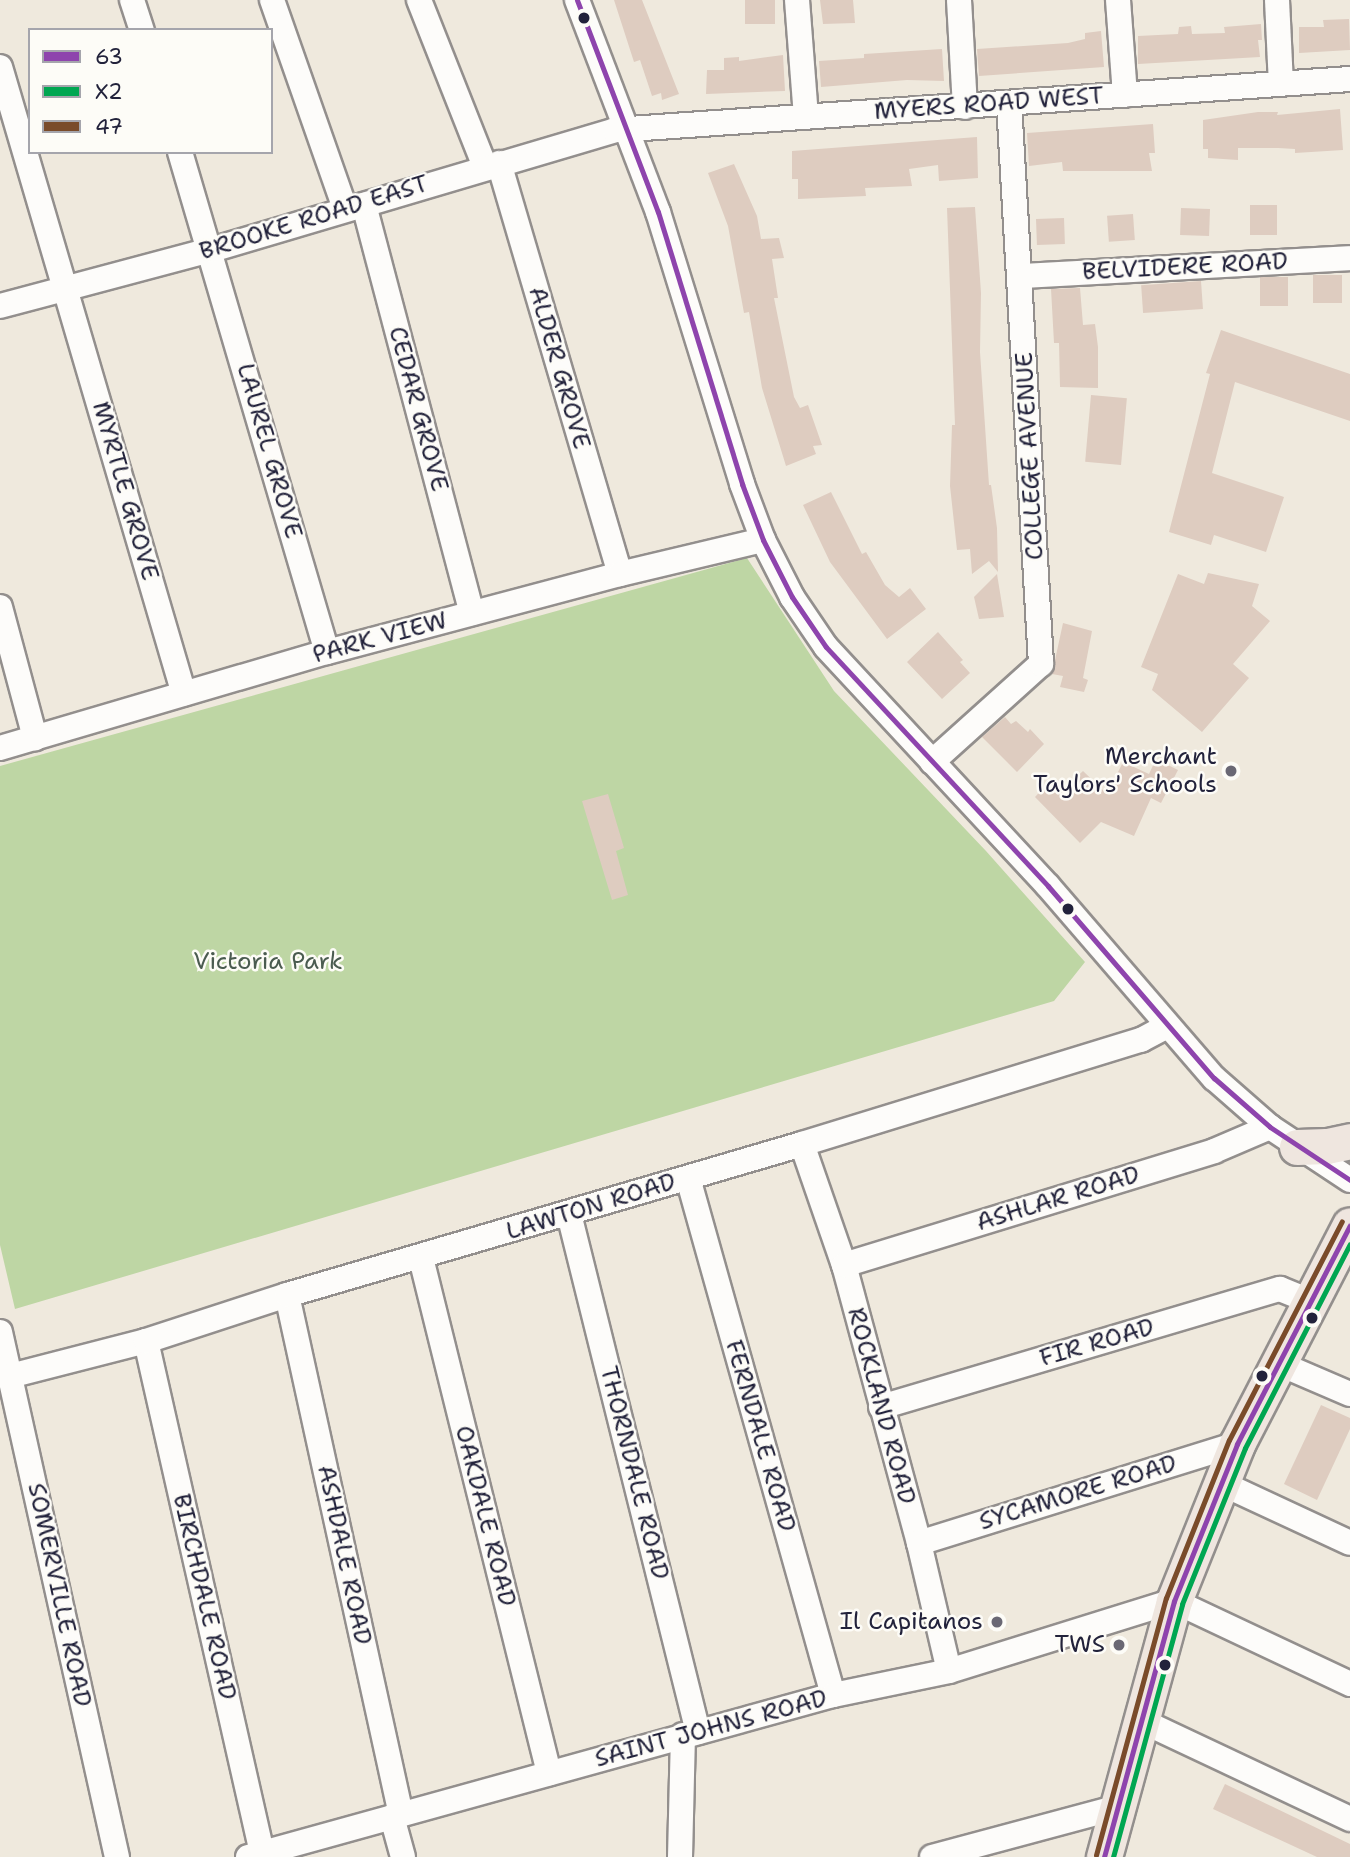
<!DOCTYPE html>
<html>
<head>
<meta charset="utf-8">
<style>
	body { margin:0 }
	#map { position:relative; width:1350px; height:1857px; overflow:hidden; background:#efe9dd; font-family:"Shantell Sans",sans-serif }
	div>[style] { position:absolute }
	[style*='--x'] { left:calc(var(--x)*1px); top:calc(var(--y)*1px); width:calc(var(--w)*1px); rotate:calc(var(--a)*1deg) }
	.green>* { inset:0; background:#bed6a4 }
	.building>* { inset:0; background:#deccc0; transform-origin:0 0 }
	.roads { filter:drop-shadow(2px 0 #938f8d) drop-shadow(-2px 0 #938f8d) drop-shadow(0 2px #938f8d) drop-shadow(0 -2px #938f8d) }
	.minor>* { height:24px; margin:-12px; padding:0 12px; transform-origin:12px; border-radius:12px; background:#fdfcfa }
	.highway>* { height:35px; margin:-17.5px; padding:0 17.5px; transform-origin:17.5px; border-radius:17.5px; background:#efe6df }
	.bus-1>* { height:5px; margin:-2.5px; padding:0 2.5px; transform-origin:2.5px; border-radius:2.5px; background:#8e44ad }
	.bus-2>* { height:5px; margin:-2.5px; padding:0 2.5px; transform-origin:2.5px; border-radius:2.5px; background:#00a651 }
	.bus-3>* { height:5px; margin:-2.5px; padding:0 2.5px; transform-origin:2.5px; border-radius:2.5px; background:#7a4b2a }
	.dots>* { width:19px; height:19px; translate:-50% -50%; box-sizing:border-box; border:4px solid #fdfcf7; border-radius:50% }
	span { translate:-50% -50%; white-space:nowrap; text-align:center; line-height:1.15; -webkit-text-stroke:5px #fdfcf7; paint-order:stroke }
	.street-label { font-size:24px; color:#22223b }
	.poi-label { font-size:24px; color:#22223b }
	.right { translate:-100% -50%; text-align:right }
	.park-label { font-size:24px; color:#4b5c50 }
	.legend { position:absolute; left:28px; top:28px; width:245px; height:126px; box-sizing:border-box; background:#fdfcf7; border:2px solid #a5a5ac; margin:0; padding:9px 12px; list-style:none; font-size:21px; color:#22223b }
	.legend li { display:flex; align-items:center; gap:14px; height:35px }
	.legend b { width:35px; border:2px solid #a5a5ac }
</style>
</head>
<body>
<div id="map">
	<div class="green">
		<i style="clip-path:polygon(747px 558px,834px 691px,986px 851px,1085px 962px,1054px 1001px,15px 1309px,0 1245px,0 766px)"></i>
	</div>
	<div class="building">
		<i style="clip-path:polygon(614px 0,642px 0,679px 94px,662px 100px,661px 93px,652px 96px,640px 60px,634px 62px)"></i>
		<i style="left:745px;top:0;width:30px;height:24px"></i>
		<i style="clip-path:polygon(820px 0,853px 0,855px 23px,823px 24px)"></i>
		<i style="clip-path:polygon(1349px 19px,1350px 50px,1299px 53px,1299px 27px,1324px 27px,1323px 20px)"></i>
		<i style="clip-path:polygon(1261px 24px,1262px 40px,1258px 40px,1260px 57px,1138px 64px,1138px 36px,1178px 34px,1179px 27px,1191px 26px,1192px 34px,1225px 33px,1224px 27px)"></i>
		<i style="clip-path:polygon(1101px 31px,1104px 67px,979px 76px,977px 49px,1068px 43px,1085px 39px,1085px 33px)"></i>
		<i style="clip-path:polygon(942px 49px,944px 81px,907px 80px,821px 87px,819px 61px,864px 58px,864px 54px)"></i>
		<i style="clip-path:polygon(783px 55px,785px 91px,706px 94px,707px 70px,724px 70px,724px 58px,739px 57px,739px 61px)"></i>
		<i style="clip-path:polygon(1340px 109px,1343px 150px,1295px 153px,1295px 149px,1278px 148px,1238px 148px,1238px 160px,1208px 158px,1208px 149px,1203px 149px,1203px 120px,1258px 112px,1278px 112px,1277px 115px)"></i>
		<i style="clip-path:polygon(1153px 124px,1155px 153px,1149px 153px,1152px 171px,1063px 171px,1062px 162px,1029px 166px,1027px 133px)"></i>
		<i style="clip-path:polygon(977px 137px,978px 178px,939px 181px,938px 165px,909px 169px,912px 186px,865px 188px,866px 196px,798px 199px,798px 179px,792px 179px,792px 151px)"></i>
		<i style="clip-path:polygon(734px 164px,757px 216px,761px 239px,779px 238px,784px 258px,772px 259px,778px 298px,774px 298px,794px 397px,800px 408px,808px 405px,822px 445px,813px 446px,816px 454px,786px 466px,762px 388px,749px 312px,744px 313px,728px 226px,708px 173px)"></i>
		<i style="left:1250px;top:205px;width:27px;height:30px"></i>
		<i style="clip-path:polygon(975px 207px,981px 293px,980px 352px,989px 485px,991px 485px,997px 528px,998px 572px,989px 561px,972px 574px,970px 549px,957px 550px,950px 486px,952px 425px,955px 425px,947px 208px)"></i>
		<i style="left:1210px;top:209px;width:27px;height:29px;rotate:92deg"></i>
		<i style="left:1133px;top:214px;width:26px;height:26px;rotate:86deg"></i>
		<i style="left:1064px;top:218px;width:26px;height:28px;rotate:88deg"></i>
		<i style="left:1342px;top:275px;width:28px;height:29px;rotate:90deg"></i>
		<i style="left:1288px;top:277px;width:29px;height:28px;rotate:90deg"></i>
		<i style="left:1201px;top:281px;width:28px;height:60px;rotate:86deg"></i>
		<i style="clip-path:polygon(1080px 288px,1083px 325px,1095px 324px,1098px 347px,1098px 388px,1060px 387px,1059px 343px,1054px 343px,1051px 289px)"></i>
		<i style="clip-path:polygon(1221px 330px,1350px 374px,1350px 421px,1235px 382px,1212px 473px,1284px 497px,1266px 552px,1214px 535px,1211px 545px,1169px 532px,1210px 374px,1206px 373px)"></i>
		<i style="left:1091px;top:395px;width:36px;height:67px;rotate:5deg"></i>
		<i style="clip-path:polygon(831px 492px,862px 554px,866px 552px,885px 585px,899px 597px,910px 588px,926px 609px,887px 639px,830px 562px,803px 505px)"></i>
		<i style="clip-path:polygon(1208px 573px,1259px 584px,1252px 606px,1270px 621px,1233px 664px,1249px 678px,1202px 732px,1152px 690px,1158px 674px,1141px 667px,1178px 574px,1204px 584px)"></i>
		<i style="clip-path:polygon(997px 574px,1004px 617px,979px 619px,974px 597px)"></i>
		<i style="clip-path:polygon(1063px 623px,1092px 631px,1083px 678px,1088px 680px,1084px 692px,1060px 687px,1063px 676px,1052px 674px)"></i>
		<i style="clip-path:polygon(938px 632px,963px 660px,960px 662px,970px 673px,942px 699px,907px 662px)"></i>
		<i style="clip-path:polygon(1005px 717px,1011px 724px,1016px 721px,1028px 732px,1030px 729px,1044px 744px,1017px 772px,982px 737px)"></i>
		<i style="clip-path:polygon(1156px 759px,1178px 770px,1161px 803px,1151px 798px,1134px 836px,1101px 822px,1080px 843px,1035px 797px,1053px 778px,1059px 786px,1062px 782px,1066px 787px,1083px 771px,1107px 794px,1123px 762px,1149px 774px)"></i>
		<i style="clip-path:polygon(608px 794px,624px 848px,616px 851px,628px 895px,612px 900px,582px 801px)"></i>
		<i style="clip-path:polygon(1321px 1405px,1350px 1418px,1350px 1429px,1317px 1500px,1284px 1484px)"></i>
		<i style="clip-path:polygon(1225px 1784px,1350px 1844px,1350px 1857px,1317px 1857px,1213px 1809px)"></i>
	</div>
	<div class="roads">
		<div class="minor">
			<i style="--x:132;--y:0;--w:32;--a:72"></i>
			<i style="--x:272;--y:0;--w:220;--a:70.7"></i>
			<i style="--x:419;--y:0;--w:180;--a:68.4"></i>
			<i style="--x:577;--y:0;--w:227;--a:69.1"></i>
			<i style="--x:658;--y:212;--w:285;--a:72.8"></i>
			<i style="--x:742;--y:484;--w:60;--a:69.4"></i>
			<i style="--x:763;--y:540;--w:64;--a:63"></i>
			<i style="--x:792;--y:597;--w:60;--a:55.8"></i>
			<i style="--x:826;--y:647;--w:326;--a:47.1"></i>
			<i style="--x:1048;--y:886;--w:254;--a:49.2"></i>
			<i style="--x:1214;--y:1078;--w:74;--a:41.2"></i>
			<i style="--x:1270;--y:1127;--w:96;--a:33.5"></i>
			<i style="--x:797;--y:0;--w:117;--a:85.6"></i>
			<i style="--x:959;--y:0;--w:107;--a:86.8"></i>
			<i style="--x:1118;--y:0;--w:95;--a:85.8"></i>
			<i style="--x:1277;--y:0;--w:84;--a:87.3"></i>
			<i style="--x:0;--y:67;--w:653;--a:73.65"></i>
			<i style="--x:180;--y:152;--w:521;--a:73.62"></i>
			<i style="--x:499;--y:163;--w:428;--a:73.6"></i>
			<i style="--x:364;--y:205;--w:422;--a:75.2"></i>
			<i style="--x:1021;--y:276;--w:329;--a:-3.1"></i>
			<i style="--x:0;--y:306;--w:218;--a:-14.9"></i>
			<i style="--x:211;--y:250;--w:421;--a:-16.5"></i>
			<i style="--x:615;--y:130;--w:737;--a:-3.97"></i>
			<i style="--x:0;--y:607;--w:136;--a:75"></i>
			<i style="--x:0;--y:748;--w:341;--a:-16.4"></i>
			<i style="--x:327;--y:652;--w:303;--a:-14.9"></i>
			<i style="--x:620;--y:574;--w:147;--a:-13.4"></i>
			<i style="--x:932;--y:762;--w:147;--a:-42"></i>
			<i style="--x:1041;--y:664;--w:562;--a:-93.26"></i>
			<i style="--x:802;--y:1144;--w:128;--a:70.9"></i>
			<i style="--x:844;--y:1265;--w:288;--a:74.9"></i>
			<i style="--x:919;--y:1543;--w:131;--a:76.8"></i>
			<i style="--x:688;--y:1178;--w:537;--a:74.33"></i>
			<i style="--x:569;--y:1214;--w:534;--a:76.02"></i>
			<i style="--x:421;--y:1258;--w:531;--a:76.04"></i>
			<i style="--x:844;--y:1265;--w:387;--a:-17.1"></i>
			<i style="--x:1214;--y:1151;--w:61;--a:-23.2"></i>
			<i style="--x:287;--y:1295;--w:532;--a:77.63"></i>
			<i style="--x:0;--y:1332;--w:538;--a:77.44"></i>
			<i style="--x:146;--y:1341;--w:525;--a:77.23"></i>
			<i style="--x:1280;--y:1364;--w:76;--a:23.2"></i>
			<i style="--x:10;--y:1376;--w:140;--a:-14.4"></i>
			<i style="--x:146;--y:1341;--w:148;--a:-18.1"></i>
			<i style="--x:287;--y:1295;--w:537;--a:-16.34"></i>
			<i style="--x:802;--y:1144;--w:355;--a:-17.1"></i>
			<i style="--x:1141;--y:1040;--w:30;--a:-28"></i>
			<i style="--x:881;--y:1407;--w:416;--a:-16.5"></i>
			<i style="--x:1280;--y:1289;--w:35;--a:22"></i>
			<i style="--x:1221;--y:1483;--w:142;--a:24.9"></i>
			<i style="--x:919;--y:1543;--w:333;--a:-17.3"></i>
			<i style="--x:1142;--y:1721;--w:230;--a:25.2"></i>
			<i style="--x:392;--y:1817;--w:41;--a:74.6"></i>
			<i style="--x:248;--y:1857;--w:607;--a:-15.48"></i>
			<i style="--x:833;--y:1695;--w:118;--a:-11.7"></i>
			<i style="--x:949;--y:1671;--w:236;--a:-17.3"></i>
			<i style="--x:1174;--y:1601;--w:195;--a:25.2"></i>
			<i style="--x:680;--y:1857;--w:122;--a:-88.6"></i>
			<i style="--x:932;--y:1857;--w:194;--a:-15"></i>
		</div>
		<div class="highway">
			<i style="--x:1297;--y:1147;--w:30;--a:-2"></i>
			<i style="--x:1327;--y:1146;--w:24;--a:-12"></i>
			<i style="--x:1104;--y:1857;--w:265;--a:-74.7"></i>
			<i style="--x:1174;--y:1601;--w:169;--a:-68.1"></i>
			<i style="--x:1237;--y:1444;--w:246;--a:-62.7"></i>
		</div>
	</div>
	<div class="bus-1">
		<i style="--x:577;--y:0;--w:227;--a:69.1"></i>
		<i style="--x:658;--y:212;--w:285;--a:72.8"></i>
		<i style="--x:742;--y:484;--w:60;--a:69.4"></i>
		<i style="--x:763;--y:540;--w:64;--a:63"></i>
		<i style="--x:792;--y:597;--w:60;--a:55.8"></i>
		<i style="--x:826;--y:647;--w:326;--a:47.1"></i>
		<i style="--x:1048;--y:886;--w:254;--a:49.2"></i>
		<i style="--x:1214;--y:1078;--w:74;--a:41.2"></i>
		<i style="--x:1270;--y:1127;--w:96;--a:33.5"></i>
		<i style="--x:1104;--y:1857;--w:265;--a:-74.7"></i>
		<i style="--x:1174;--y:1601;--w:169;--a:-68.1"></i>
		<i style="--x:1237;--y:1444;--w:246;--a:-62.7"></i>
	</div>
	<div class="bus-2">
		<i style="--x:1113;--y:1857;--w:262;--a:-74.7"></i>
		<i style="--x:1182;--y:1604;--w:168;--a:-68"></i>
		<i style="--x:1245;--y:1448;--w:229;--a:-62.8"></i>
	</div>
	<div class="bus-3">
		<i style="--x:1096;--y:1855;--w:266;--a:-74.8"></i>
		<i style="--x:1166;--y:1598;--w:170;--a:-68.3"></i>
		<i style="--x:1229;--y:1440;--w:246;--a:-62.7"></i>
	</div>
	<div class="dots">
		<i style="left:584px;top:18px;background:#22223b"></i>
		<i style="left:1231px;top:771px;background:#6a6874"></i>
		<i style="left:1068px;top:909px;background:#22223b"></i>
		<i style="left:1312px;top:1318px;background:#22223b"></i>
		<i style="left:1262px;top:1376px;background:#22223b"></i>
		<i style="left:997px;top:1622px;background:#6a6874"></i>
		<i style="left:1119px;top:1645px;background:#6a6874"></i>
		<i style="left:1165px;top:1665px;background:#22223b"></i>
	</div>
	<div class="street-label">
		<span style="left:989px;top:104px;rotate:-4deg">MYERS ROAD WEST</span>
		<span style="left:314px;top:218px;rotate:-17deg">BROOKE ROAD EAST</span>
		<span style="left:1185px;top:267px;rotate:-3deg">BELVIDERE ROAD</span>
		<span style="left:559px;top:368px;rotate:74deg">ALDER GROVE</span>
		<span style="left:418px;top:409px;rotate:75deg">CEDAR GROVE</span>
		<span style="left:269px;top:451px;rotate:74deg">LAUREL GROVE</span>
		<span style="left:1030px;top:456px;rotate:-93deg">COLLEGE AVENUE</span>
		<span style="left:125px;top:491px;rotate:74deg">MYRTLE GROVE</span>
		<span style="left:380px;top:638px;rotate:-15deg">PARK VIEW</span>
		<span style="left:1058px;top:1199px;rotate:-17deg">ASHLAR ROAD</span>
		<span style="left:591px;top:1207px;rotate:-17deg">LAWTON ROAD</span>
		<span style="left:1097px;top:1343px;rotate:-16deg">FIR ROAD</span>
		<span style="left:881px;top:1406px;rotate:75deg">ROCKLAND ROAD</span>
		<span style="left:760px;top:1436px;rotate:74deg">FERNDALE ROAD</span>
		<span style="left:634px;top:1473px;rotate:76deg">THORNDALE ROAD</span>
		<span style="left:1078px;top:1493px;rotate:-17deg">SYCAMORE ROAD</span>
		<span style="left:485px;top:1516px;rotate:76deg">OAKDALE ROAD</span>
		<span style="left:344px;top:1555px;rotate:78deg">ASHDALE ROAD</span>
		<span style="left:59px;top:1595px;rotate:78deg">SOMERVILLE ROAD</span>
		<span style="left:204px;top:1597px;rotate:77deg">BIRCHDALE ROAD</span>
		<span style="left:711px;top:1729px;rotate:-15deg">SAINT JOHNS ROAD</span>
	</div>
	<div class="poi-label">
		<span class="right" style="left:1217px;top:771px">Merchant<br>Taylors' Schools</span>
		<span class="right" style="left:983px;top:1622px">Il Capitanos</span>
		<span class="right" style="left:1105px;top:1645px">TWS</span>
	</div>
	<div class="park-label">
		<span style="left:268px;top:962px">Victoria Park</span>
	</div>
	<ul class="legend">
	<li><b style="height:9px;background:#8e44ad"></b>63</li>
	<li><b style="height:9px;background:#00a651"></b>X2</li>
	<li><b style="height:9px;background:#7a4b2a"></b>47</li>
	</ul>
</div>
</body>
</html>
